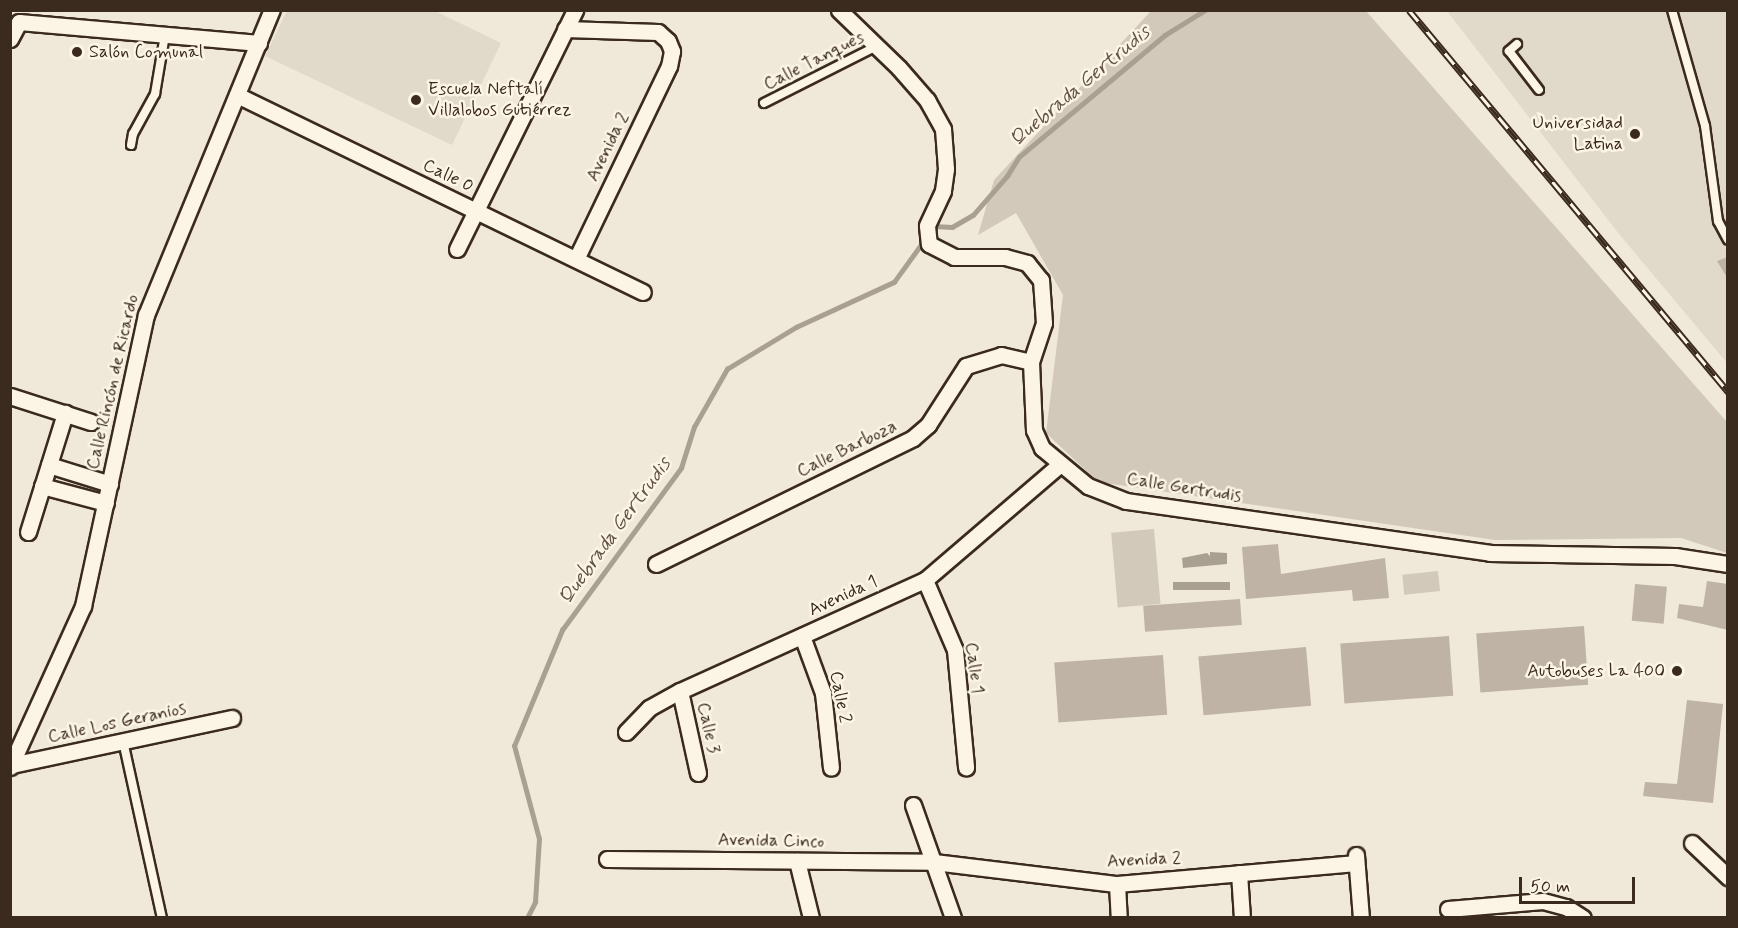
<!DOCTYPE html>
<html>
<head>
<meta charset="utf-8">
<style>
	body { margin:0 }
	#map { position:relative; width:1738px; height:928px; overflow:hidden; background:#f0e9d9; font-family:Mynerve,sans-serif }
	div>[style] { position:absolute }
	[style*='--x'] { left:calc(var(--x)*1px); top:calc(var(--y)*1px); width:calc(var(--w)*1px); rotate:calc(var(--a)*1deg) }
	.built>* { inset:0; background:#e1d9c9 }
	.green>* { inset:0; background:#d2c9ba; transform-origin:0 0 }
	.water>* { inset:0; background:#aaa091; transform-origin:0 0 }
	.stream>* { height:4.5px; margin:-2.25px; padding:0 2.25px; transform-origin:2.25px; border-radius:2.25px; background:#aaa091 }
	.building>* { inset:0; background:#beb3a4; transform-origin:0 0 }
	.roads { filter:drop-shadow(2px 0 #3b2a1e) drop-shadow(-2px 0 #3b2a1e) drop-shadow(0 2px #3b2a1e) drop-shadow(0 -2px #3b2a1e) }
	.lane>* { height:8px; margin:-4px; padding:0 4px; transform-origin:4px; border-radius:4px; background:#fcf5e5 }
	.street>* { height:15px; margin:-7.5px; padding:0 7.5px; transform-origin:7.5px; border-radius:7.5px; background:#fcf5e5 }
	.rail>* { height:7px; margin-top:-3.5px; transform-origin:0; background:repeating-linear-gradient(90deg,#fcf5e5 0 14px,#3b2a1e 0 28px); box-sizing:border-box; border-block:2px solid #3b2a1e }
	.dots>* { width:16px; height:16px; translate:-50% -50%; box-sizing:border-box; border:3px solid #fcf5e5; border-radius:50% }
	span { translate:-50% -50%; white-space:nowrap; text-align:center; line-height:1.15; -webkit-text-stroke:5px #fcf5e5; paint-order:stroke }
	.poi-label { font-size:18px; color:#3b2a1e }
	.left { translate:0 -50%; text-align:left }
	.right { translate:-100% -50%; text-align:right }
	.street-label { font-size:18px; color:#3b2a1e }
	.water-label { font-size:20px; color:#625346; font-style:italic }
	.frame { position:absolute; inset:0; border:12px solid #3b2a1e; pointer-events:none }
	.scale { position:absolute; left:1519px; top:877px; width:116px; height:27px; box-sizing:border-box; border:3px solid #3b2a1e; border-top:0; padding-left:8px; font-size:18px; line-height:21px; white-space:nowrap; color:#3b2a1e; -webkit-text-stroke:4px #fcf5e5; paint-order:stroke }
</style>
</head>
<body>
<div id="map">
	<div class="built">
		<i style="clip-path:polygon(287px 11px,435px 11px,501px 43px,452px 145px,265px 56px)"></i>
		<i style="clip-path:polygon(1447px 11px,1727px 11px,1727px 363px,1619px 234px)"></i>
	</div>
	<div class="green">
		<i style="clip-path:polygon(1151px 11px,1366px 11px,1727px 422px,1727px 553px,1681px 538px,1495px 540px,1098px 482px,1046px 433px,1063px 295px,1016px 213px,978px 235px,994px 180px)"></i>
		<i style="left:1154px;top:529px;width:75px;height:43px;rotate:85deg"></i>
		<i style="left:1438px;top:571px;width:20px;height:36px;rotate:84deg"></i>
	</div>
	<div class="water">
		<i style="clip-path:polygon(1210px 552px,1227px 553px,1227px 564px,1183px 568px,1182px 558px,1207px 553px,1210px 556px)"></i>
		<i style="left:1230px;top:582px;width:8px;height:57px;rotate:90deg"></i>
	</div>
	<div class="stream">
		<i style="--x:931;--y:229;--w:4;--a:-45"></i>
		<i style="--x:934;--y:226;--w:18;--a:3"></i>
		<i style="--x:952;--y:227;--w:24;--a:-30"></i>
		<i style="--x:973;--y:215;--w:52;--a:-48.9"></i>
		<i style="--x:1007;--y:176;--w:22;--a:-58"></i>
		<i style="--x:1019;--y:157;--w:190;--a:-39.9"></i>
		<i style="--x:1165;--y:35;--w:47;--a:-32"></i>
		<i style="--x:527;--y:918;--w:18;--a:-63"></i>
		<i style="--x:535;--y:902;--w:63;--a:-86.4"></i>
		<i style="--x:539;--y:839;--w:96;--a:-105"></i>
		<i style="--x:514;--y:746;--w:126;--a:-67.5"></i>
		<i style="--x:562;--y:630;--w:201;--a:-53.7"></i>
		<i style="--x:681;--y:468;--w:43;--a:-72.4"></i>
		<i style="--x:694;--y:427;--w:67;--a:-60.4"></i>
		<i style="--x:727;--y:369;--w:81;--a:-31.3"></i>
		<i style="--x:796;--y:327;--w:108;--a:-24.7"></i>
		<i style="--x:894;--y:282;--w:53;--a:-54.2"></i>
	</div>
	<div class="building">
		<i style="clip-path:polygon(1728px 257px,1728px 279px,1717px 261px)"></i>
		<i style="clip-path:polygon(1278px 544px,1281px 574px,1385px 558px,1389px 598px,1353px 601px,1352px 590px,1246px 599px,1242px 547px)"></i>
		<i style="clip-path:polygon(1707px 581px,1728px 584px,1728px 630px,1677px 618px,1679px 604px,1703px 607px)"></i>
		<i style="left:1635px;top:584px;width:32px;height:37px;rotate:5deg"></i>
		<i style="left:1240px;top:599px;width:26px;height:97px;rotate:86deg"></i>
		<i style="left:1584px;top:626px;width:59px;height:108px;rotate:86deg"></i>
		<i style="left:1449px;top:636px;width:60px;height:109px;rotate:86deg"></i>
		<i style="left:1306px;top:647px;width:59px;height:108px;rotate:85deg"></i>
		<i style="left:1163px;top:655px;width:60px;height:109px;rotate:86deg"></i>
		<i style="clip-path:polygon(1687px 700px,1723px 704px,1713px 803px,1643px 796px,1645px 782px,1677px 784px)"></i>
	</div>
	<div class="roads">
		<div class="lane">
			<i style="--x:1672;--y:10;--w:121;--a:74.1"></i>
			<i style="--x:1705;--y:126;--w:96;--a:82.2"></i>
			<i style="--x:1718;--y:221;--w:21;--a:62"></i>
			<i style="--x:1517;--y:44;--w:11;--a:139"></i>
			<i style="--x:1509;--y:51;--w:49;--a:52.4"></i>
			<i style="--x:764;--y:103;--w:127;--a:-26.8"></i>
			<i style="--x:131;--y:145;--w:11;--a:-80"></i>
			<i style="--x:133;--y:134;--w:46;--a:-61.2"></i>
			<i style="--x:155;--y:94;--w:60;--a:-80.4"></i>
			<i style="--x:123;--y:741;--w:181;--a:77.6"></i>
		</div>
		<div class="street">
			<i style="--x:839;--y:10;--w:83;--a:44"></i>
			<i style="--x:899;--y:68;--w:43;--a:48.8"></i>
			<i style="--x:927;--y:100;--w:33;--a:61"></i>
			<i style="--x:943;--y:129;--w:40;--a:85.7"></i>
			<i style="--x:946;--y:169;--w:22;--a:98"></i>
			<i style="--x:943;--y:191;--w:38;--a:115"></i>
			<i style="--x:927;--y:226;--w:18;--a:84"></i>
			<i style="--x:929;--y:244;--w:28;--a:27"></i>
			<i style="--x:954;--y:257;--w:51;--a:0"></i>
			<i style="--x:1005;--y:257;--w:23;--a:15"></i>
			<i style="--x:1027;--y:263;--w:22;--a:51"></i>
			<i style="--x:1041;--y:280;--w:43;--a:86"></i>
			<i style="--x:1044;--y:323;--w:41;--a:108.4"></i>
			<i style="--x:1031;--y:362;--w:68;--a:87.5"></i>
			<i style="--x:1034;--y:430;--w:20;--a:66"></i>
			<i style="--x:1042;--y:448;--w:60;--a:39.6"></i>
			<i style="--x:1088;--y:486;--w:41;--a:21.5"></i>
			<i style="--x:1126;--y:501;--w:368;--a:8.1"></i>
			<i style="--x:1490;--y:553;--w:185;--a:0.9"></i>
			<i style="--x:1675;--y:556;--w:54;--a:8.6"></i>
			<i style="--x:565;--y:29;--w:93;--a:1.8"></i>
			<i style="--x:658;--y:32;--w:13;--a:42"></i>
			<i style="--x:668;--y:41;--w:11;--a:68"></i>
			<i style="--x:672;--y:51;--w:15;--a:101"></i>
			<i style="--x:669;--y:66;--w:214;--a:115.7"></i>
			<i style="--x:10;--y:39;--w:19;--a:-62"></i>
			<i style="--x:19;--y:22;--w:241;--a:5"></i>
			<i style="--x:237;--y:95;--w:451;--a:25.9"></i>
			<i style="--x:457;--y:249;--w:267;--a:-63.7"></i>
			<i style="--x:10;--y:396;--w:85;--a:17.8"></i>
			<i style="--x:49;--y:465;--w:64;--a:17.3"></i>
			<i style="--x:42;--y:486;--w:66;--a:14.9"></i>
			<i style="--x:28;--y:532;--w:125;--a:-72.7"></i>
			<i style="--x:656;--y:564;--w:286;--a:-26.1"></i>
			<i style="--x:913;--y:438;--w:20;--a:-41"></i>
			<i style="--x:928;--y:425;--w:70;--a:-57.2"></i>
			<i style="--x:966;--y:366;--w:37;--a:-17"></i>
			<i style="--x:1001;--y:355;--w:31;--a:13"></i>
			<i style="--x:925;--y:580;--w:76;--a:66.8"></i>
			<i style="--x:955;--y:650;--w:118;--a:84.6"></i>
			<i style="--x:802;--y:636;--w:61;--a:69.8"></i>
			<i style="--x:823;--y:693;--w:75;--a:83.9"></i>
			<i style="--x:680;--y:691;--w:84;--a:77.6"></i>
			<i style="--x:626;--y:732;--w:33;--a:-46"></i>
			<i style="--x:649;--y:708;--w:35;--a:-29"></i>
			<i style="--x:680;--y:691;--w:269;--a:-24.4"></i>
			<i style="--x:925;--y:580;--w:175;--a:-40.6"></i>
			<i style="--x:11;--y:765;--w:226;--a:-12"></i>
			<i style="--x:10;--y:767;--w:177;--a:-65.6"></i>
			<i style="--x:83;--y:606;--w:298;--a:-77.8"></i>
			<i style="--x:146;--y:315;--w:330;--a:-67.6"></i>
			<i style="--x:913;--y:805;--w:120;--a:70.5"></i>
			<i style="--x:1692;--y:843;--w:50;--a:43.4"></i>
			<i style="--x:1356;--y:855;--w:63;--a:85.5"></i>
			<i style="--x:607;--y:859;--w:327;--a:0.5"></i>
			<i style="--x:934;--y:862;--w:184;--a:6.9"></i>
			<i style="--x:1117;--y:884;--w:240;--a:-5"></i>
			<i style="--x:797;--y:861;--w:59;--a:76.2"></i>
			<i style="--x:1239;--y:873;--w:45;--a:86.2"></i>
			<i style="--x:1117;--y:884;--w:34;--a:87"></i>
			<i style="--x:1448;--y:909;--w:95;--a:-4.8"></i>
			<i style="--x:1543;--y:901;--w:24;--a:15"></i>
			<i style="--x:1566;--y:907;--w:20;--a:33"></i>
		</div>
	</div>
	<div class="rail">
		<i style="--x:1409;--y:10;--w:498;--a:50.1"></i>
	</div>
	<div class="dots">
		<i style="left:77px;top:52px;background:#3b2a1e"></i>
		<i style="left:416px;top:100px;background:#3b2a1e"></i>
		<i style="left:1635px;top:134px;background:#3b2a1e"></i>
		<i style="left:1677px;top:671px;background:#3b2a1e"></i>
	</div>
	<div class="poi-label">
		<span class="left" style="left:89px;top:52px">Salón Comunal</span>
		<span class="left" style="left:428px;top:100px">Escuela Neftalí<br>Villalobos Gutiérrez</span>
		<span class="right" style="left:1623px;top:134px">Universidad<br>Latina</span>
		<span class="right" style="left:1665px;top:671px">Autobuses La 400</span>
	</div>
	<div class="street-label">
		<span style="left:814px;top:61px;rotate:-27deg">Calle Tanques</span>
		<span style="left:608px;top:147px;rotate:-64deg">Avenida 2</span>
		<span style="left:448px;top:176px;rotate:26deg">Calle 0</span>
		<span style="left:113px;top:382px;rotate:-77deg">Calle Rincón de Ricardo</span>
		<span style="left:847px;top:449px;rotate:-26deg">Calle Barboza</span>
		<span style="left:1184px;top:488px;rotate:9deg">Calle Gertrudis</span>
		<span style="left:843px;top:596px;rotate:-25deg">Avenida 1</span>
		<span style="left:974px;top:668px;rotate:82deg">Calle 1</span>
		<span style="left:840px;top:697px;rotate:79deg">Calle 2</span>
		<span style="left:117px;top:723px;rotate:-12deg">Calle Los Geranios</span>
		<span style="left:708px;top:728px;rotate:77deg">Calle 3</span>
		<span style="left:771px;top:841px;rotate:1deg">Avenida Cinco</span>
		<span style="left:1144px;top:860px;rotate:-3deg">Avenida 2</span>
	</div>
	<div class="water-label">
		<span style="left:1080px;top:86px;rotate:-40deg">Quebrada Gertrudis</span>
		<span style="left:615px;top:531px;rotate:-54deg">Quebrada Gertrudis</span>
	</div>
	<div class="frame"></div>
	<div class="scale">50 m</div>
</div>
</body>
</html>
